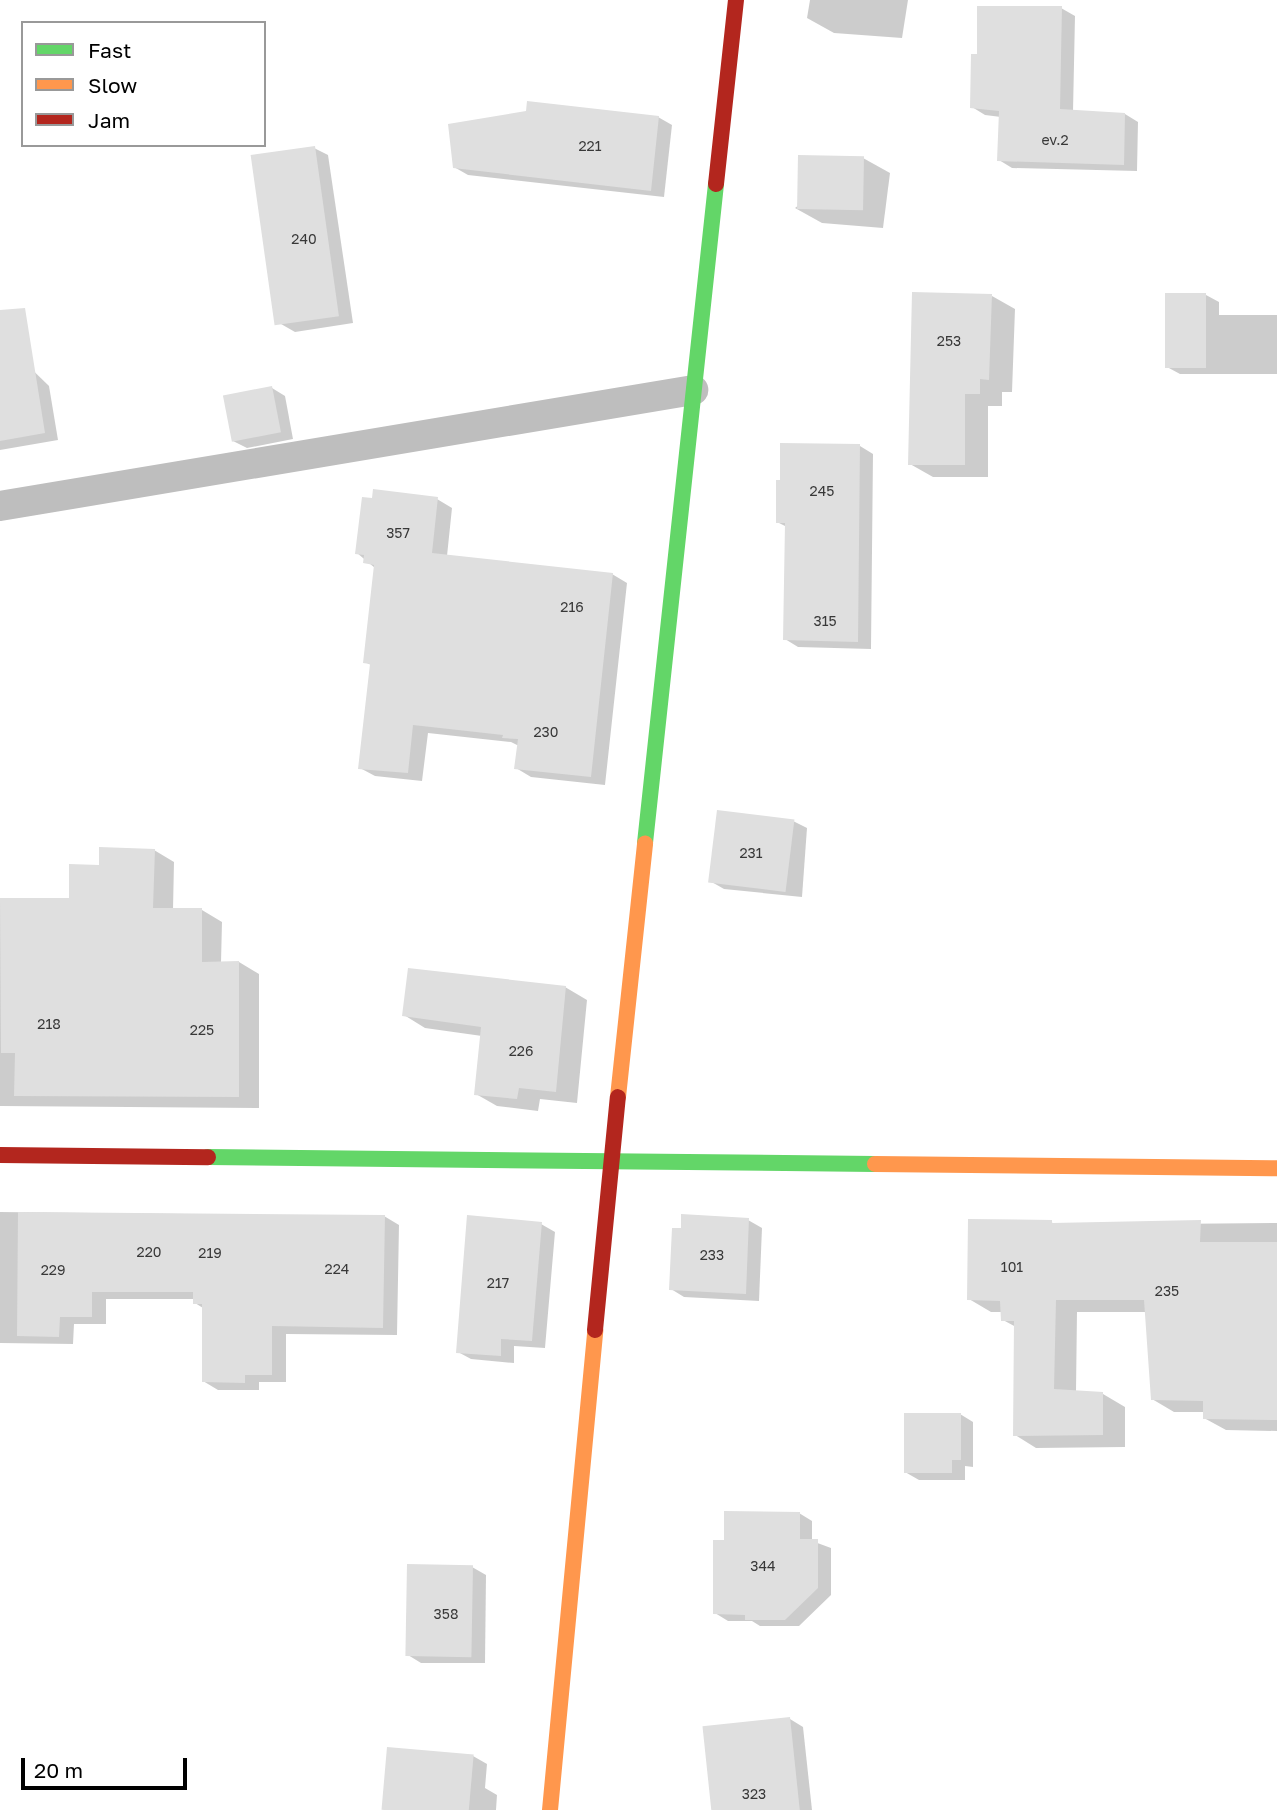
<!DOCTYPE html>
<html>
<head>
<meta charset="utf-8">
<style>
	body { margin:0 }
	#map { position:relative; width:1277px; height:1810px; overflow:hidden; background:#fff; font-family:"Golos Text",sans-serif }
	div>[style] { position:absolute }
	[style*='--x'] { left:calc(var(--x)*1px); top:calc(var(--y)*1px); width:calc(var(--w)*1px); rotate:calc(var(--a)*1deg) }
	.shadow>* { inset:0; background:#0003 }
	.building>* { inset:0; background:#dfdfdf; transform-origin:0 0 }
	.lane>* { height:30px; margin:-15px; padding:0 15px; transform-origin:15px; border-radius:15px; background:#bebebe }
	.fast>* { height:16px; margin:-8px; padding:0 8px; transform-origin:8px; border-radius:8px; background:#63d668 }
	.slow>* { height:16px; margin:-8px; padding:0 8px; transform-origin:8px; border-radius:8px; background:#ff974d }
	.jam>* { height:16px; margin:-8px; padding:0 8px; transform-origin:8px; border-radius:8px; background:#b3261e }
	span { translate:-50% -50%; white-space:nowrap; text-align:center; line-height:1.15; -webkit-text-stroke:7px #fff; paint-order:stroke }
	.number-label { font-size:14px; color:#383838 }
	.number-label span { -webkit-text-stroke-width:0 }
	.legend { position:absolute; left:21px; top:21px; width:245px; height:126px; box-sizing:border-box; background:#fff; border:2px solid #999; margin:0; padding:9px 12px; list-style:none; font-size:21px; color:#000 }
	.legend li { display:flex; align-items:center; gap:14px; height:35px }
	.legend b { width:35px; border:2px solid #999 }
	.scale { position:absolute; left:21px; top:1758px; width:166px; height:32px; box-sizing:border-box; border:4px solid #000; border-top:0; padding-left:9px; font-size:21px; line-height:24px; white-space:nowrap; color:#000; -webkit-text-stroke:5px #fff; paint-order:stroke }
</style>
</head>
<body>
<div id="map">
	<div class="shadow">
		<i style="clip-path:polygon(810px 0,908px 0,902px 38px,834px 33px,807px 18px)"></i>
		<i style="clip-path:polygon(1061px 8px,1075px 16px,1073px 112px,1125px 114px,1138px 122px,1137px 171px,1012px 168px,999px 160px,1001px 117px,985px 115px,972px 107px,979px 56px)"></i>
		<i style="clip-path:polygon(658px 117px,672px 125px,664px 197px,468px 175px,454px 167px)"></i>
		<i style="clip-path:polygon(314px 148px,328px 155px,353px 323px,295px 332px,281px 324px)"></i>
		<i style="clip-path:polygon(863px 158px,890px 173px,883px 228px,822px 223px,795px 208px)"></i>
		<i style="clip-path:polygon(1206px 295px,1219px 302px,1219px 315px,1277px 315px,1277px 374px,1180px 374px,1167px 367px)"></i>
		<i style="clip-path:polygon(992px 296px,1015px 309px,1012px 392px,1002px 392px,1002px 406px,988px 406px,988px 477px,933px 477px,910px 464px)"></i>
		<i style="clip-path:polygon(0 345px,15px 353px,49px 386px,58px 440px,0 450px)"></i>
		<i style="clip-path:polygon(272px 388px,285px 396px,293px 439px,247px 448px,233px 441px)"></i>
		<i style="clip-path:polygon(860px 446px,873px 454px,871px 649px,798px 647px,785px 639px,787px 527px,777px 522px)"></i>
		<i style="clip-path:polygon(437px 499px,452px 508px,447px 556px,612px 574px,627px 583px,605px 785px,531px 777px,516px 768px,519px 746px,511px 742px,428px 733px,422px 781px,375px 776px,360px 768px,371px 665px,365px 662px,375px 568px,357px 553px)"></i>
		<i style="clip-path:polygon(793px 821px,807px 828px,802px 897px,724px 889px,710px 881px)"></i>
		<i style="clip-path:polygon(154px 850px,174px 862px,173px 910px,202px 910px,222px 922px,221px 963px,239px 962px,259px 974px,259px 1108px,0 1106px,0 900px,71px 899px,101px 867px)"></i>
		<i style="clip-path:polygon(565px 987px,587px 1000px,577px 1103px,540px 1099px,538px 1111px,497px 1106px,476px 1094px,482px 1036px,425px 1028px,404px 1015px)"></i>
		<i style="clip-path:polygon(0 1212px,384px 1216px,399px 1225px,397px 1335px,286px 1334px,286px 1382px,259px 1382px,259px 1390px,218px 1390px,203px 1381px,203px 1308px,195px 1303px,195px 1299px,106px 1299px,106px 1324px,74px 1324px,73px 1344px,0 1343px)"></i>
		<i style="clip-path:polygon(748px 1220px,762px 1228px,759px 1301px,684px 1297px,671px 1289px)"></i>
		<i style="clip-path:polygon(1051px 1222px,1056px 1225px,1277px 1223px,1277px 1431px,1226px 1430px,1204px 1418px,1204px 1412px,1174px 1412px,1152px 1399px,1146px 1312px,1077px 1312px,1076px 1392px,1103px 1394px,1125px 1407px,1125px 1447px,1036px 1448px,1015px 1435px,1016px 1327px,1003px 1320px,1002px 1312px,991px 1312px,969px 1299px)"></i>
		<i style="clip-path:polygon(541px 1224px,555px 1232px,545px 1348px,514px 1346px,514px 1363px,471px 1359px,458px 1352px)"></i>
		<i style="clip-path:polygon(960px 1414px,973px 1422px,973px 1467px,965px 1466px,965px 1480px,919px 1480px,905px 1472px)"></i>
		<i style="clip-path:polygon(799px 1513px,812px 1521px,812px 1541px,831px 1548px,831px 1595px,799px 1626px,760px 1626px,752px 1621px,728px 1621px,715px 1613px,726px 1541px)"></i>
		<i style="clip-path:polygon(472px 1567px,486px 1575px,485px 1663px,421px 1663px,408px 1655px)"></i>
		<i style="clip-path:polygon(790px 1719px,803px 1727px,812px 1810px,712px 1810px)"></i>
		<i style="clip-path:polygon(473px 1756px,487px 1764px,485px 1788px,497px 1795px,496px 1810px,384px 1810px)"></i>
	</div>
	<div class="building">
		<i style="clip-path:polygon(977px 6px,1062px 6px,1060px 109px,1125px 113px,1124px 165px,997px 161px,999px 111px,970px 108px,971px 54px,977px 54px)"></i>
		<i style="clip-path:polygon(527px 101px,659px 116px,651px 191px,453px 168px,448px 124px,526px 111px)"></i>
		<i style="left:315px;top:146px;width:172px;height:65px;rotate:82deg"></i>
		<i style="left:798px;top:155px;width:66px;height:54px;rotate:1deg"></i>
		<i style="clip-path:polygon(912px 292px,992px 294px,989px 380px,980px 379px,980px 394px,965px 394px,965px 465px,908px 465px)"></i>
		<i style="left:1165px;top:293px;width:41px;height:75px"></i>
		<i style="clip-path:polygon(25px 308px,45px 433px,0 441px,0 310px)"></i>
		<i style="left:272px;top:386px;width:47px;height:50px;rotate:79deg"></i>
		<i style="clip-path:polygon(780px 443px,860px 444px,858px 642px,783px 640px,785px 523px,776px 523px,776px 480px,780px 480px)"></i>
		<i style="clip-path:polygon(373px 489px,438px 497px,432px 553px,613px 573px,591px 777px,514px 769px,518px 739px,502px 738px,503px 735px,413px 725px,408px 773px,358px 769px,370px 664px,363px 663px,374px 565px,363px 563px,364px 555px,355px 554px,362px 497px,372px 498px)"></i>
		<i style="left:717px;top:810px;width:78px;height:73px;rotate:7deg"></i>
		<i style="clip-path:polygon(99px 847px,155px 849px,153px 908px,202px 908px,202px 962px,239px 961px,239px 1097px,14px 1096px,15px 1053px,1px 1053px,0 898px,69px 898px,69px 864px,99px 865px)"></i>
		<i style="clip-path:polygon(408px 968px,566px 986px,556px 1092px,519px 1088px,517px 1099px,474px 1095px,481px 1027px,402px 1016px)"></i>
		<i style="clip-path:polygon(18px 1212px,385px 1215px,383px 1328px,272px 1326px,272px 1375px,245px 1375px,245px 1383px,202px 1382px,202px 1304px,193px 1304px,193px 1292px,92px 1292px,92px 1317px,60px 1317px,59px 1337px,17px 1336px)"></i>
		<i style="clip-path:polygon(681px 1214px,749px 1218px,746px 1294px,669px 1290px,672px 1228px,681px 1228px)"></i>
		<i style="clip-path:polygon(467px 1215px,542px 1222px,532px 1341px,501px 1339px,501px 1356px,456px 1353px)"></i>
		<i style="clip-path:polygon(968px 1219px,1052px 1220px,1052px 1223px,1201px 1220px,1200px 1242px,1277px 1242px,1277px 1420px,1203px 1419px,1203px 1401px,1151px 1400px,1144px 1300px,1056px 1300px,1054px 1389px,1103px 1392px,1103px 1435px,1013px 1436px,1014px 1321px,1001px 1321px,1000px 1301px,967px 1300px)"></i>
		<i style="clip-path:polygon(904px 1413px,961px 1413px,961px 1460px,952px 1460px,952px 1473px,904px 1473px)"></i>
		<i style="clip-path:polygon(724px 1511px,800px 1512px,800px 1539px,818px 1539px,818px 1588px,785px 1620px,745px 1620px,745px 1615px,713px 1614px,713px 1540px,724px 1540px)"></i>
		<i style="left:407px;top:1564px;width:66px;height:92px;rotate:1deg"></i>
		<i style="left:790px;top:1717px;width:94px;height:88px;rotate:84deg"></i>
		<i style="left:387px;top:1747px;width:87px;height:63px;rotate:5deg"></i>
	</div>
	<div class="lane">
		<i style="--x:0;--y:506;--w:703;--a:-9.5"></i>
	</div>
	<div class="fast">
		<i style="--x:645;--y:843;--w:663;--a:-83.85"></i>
		<i style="--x:208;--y:1157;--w:667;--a:0.6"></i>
	</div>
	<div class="slow">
		<i style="--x:618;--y:1097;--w:255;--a:-83.9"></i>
		<i style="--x:875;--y:1164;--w:402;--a:0.6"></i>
		<i style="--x:550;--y:1810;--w:482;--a:-84.6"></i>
	</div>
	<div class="jam">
		<i style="--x:716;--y:184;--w:185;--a:-83.8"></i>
		<i style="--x:0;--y:1155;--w:208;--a:0.6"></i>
		<i style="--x:595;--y:1330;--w:234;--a:-84.4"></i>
	</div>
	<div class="number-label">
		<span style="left:1055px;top:140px">ev.2</span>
		<span style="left:590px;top:146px">221</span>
		<span style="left:304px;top:239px">240</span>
		<span style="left:949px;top:341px">253</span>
		<span style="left:822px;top:491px">245</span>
		<span style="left:398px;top:533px">357</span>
		<span style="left:572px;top:607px">216</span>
		<span style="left:825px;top:621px">315</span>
		<span style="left:546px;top:732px">230</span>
		<span style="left:751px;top:853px">231</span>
		<span style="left:49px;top:1024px">218</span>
		<span style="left:202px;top:1030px">225</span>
		<span style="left:521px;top:1051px">226</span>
		<span style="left:149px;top:1252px">220</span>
		<span style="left:210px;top:1253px">219</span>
		<span style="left:712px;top:1255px">233</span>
		<span style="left:1012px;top:1267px">101</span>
		<span style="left:337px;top:1269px">224</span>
		<span style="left:53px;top:1270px">229</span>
		<span style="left:498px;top:1283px">217</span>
		<span style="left:1167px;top:1291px">235</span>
		<span style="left:763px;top:1566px">344</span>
		<span style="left:446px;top:1614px">358</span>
		<span style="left:754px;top:1794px">323</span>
	</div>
	<ul class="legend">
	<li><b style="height:9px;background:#63d668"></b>Fast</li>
	<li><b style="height:9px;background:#ff974d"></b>Slow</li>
	<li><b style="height:9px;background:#b3261e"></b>Jam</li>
	</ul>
	<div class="scale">20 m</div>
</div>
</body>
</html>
